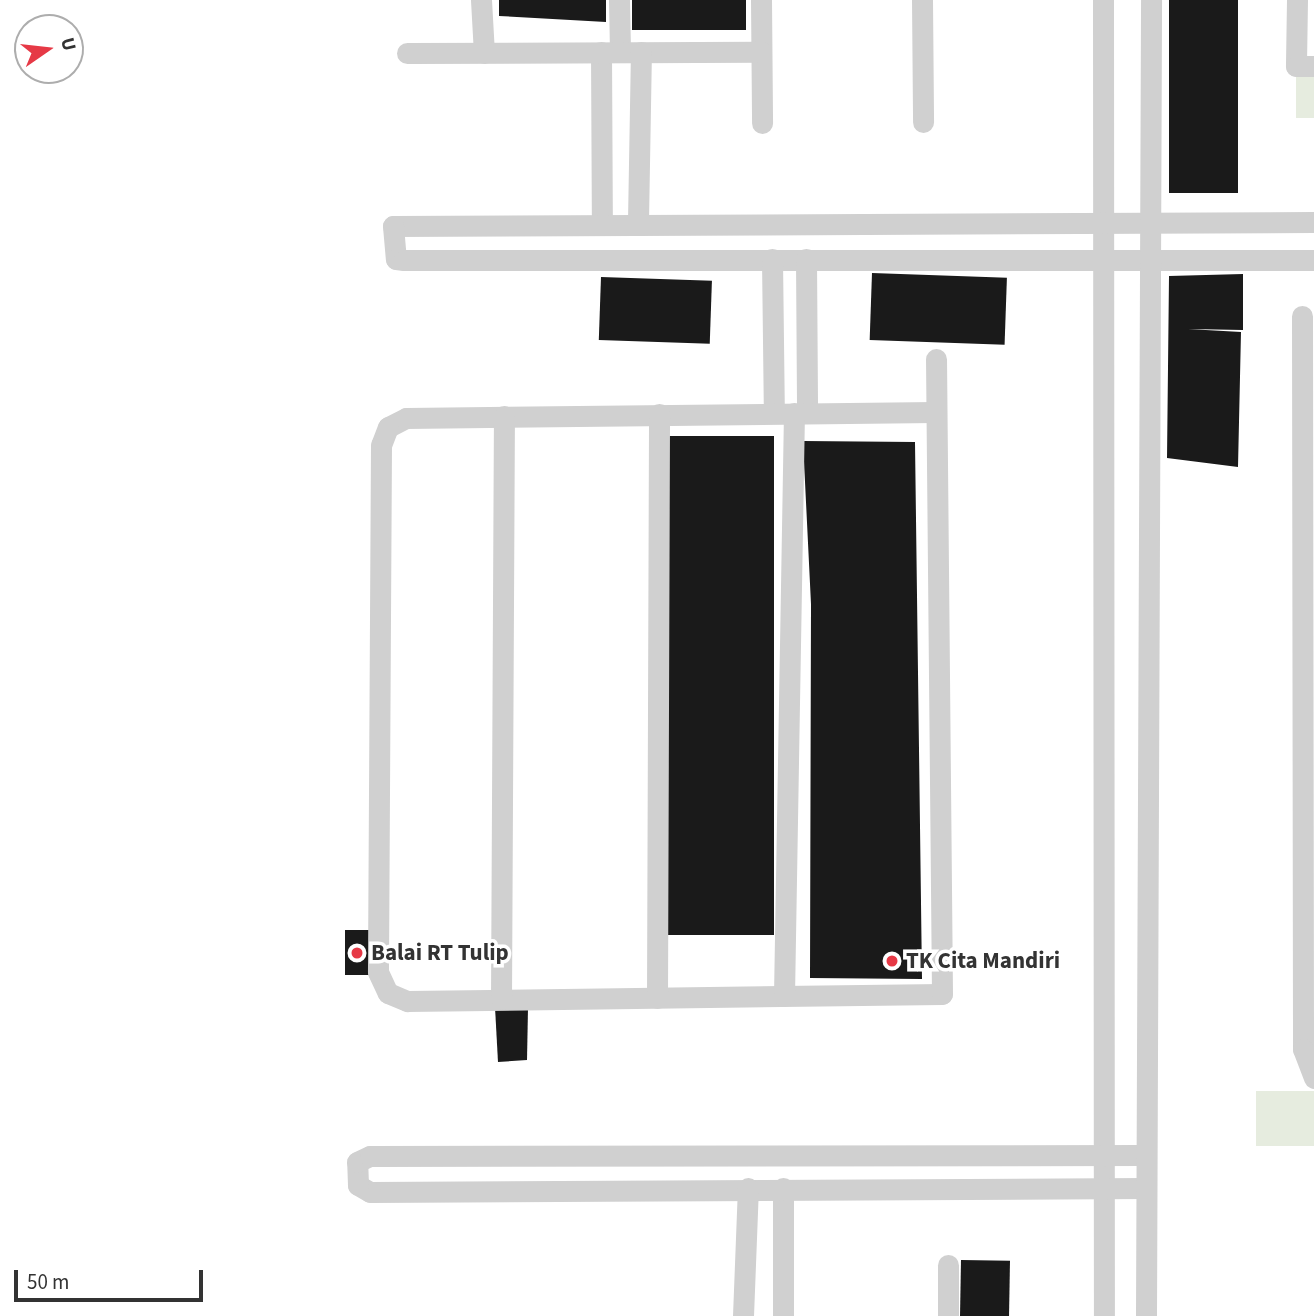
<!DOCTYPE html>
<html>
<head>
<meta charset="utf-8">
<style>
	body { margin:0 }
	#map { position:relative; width:1314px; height:1316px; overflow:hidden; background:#fff; font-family:"Source Sans 3",sans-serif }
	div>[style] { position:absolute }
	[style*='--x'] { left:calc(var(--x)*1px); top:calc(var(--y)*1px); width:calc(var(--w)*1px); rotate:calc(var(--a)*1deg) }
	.green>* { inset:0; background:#e6ecdf; transform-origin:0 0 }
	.building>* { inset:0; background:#1a1a1a; transform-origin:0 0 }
	.minor>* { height:21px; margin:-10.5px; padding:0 10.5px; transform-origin:10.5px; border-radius:10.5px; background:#d0d0d0 }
	.dots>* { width:19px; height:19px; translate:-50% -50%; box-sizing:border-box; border:4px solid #fff; border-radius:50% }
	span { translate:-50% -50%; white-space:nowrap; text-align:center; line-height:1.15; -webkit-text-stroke:7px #fff; paint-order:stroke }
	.poi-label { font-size:23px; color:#333; font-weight:700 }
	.left { translate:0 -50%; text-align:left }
	.north { position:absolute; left:14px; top:14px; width:70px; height:70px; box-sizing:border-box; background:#fff; border:2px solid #adadad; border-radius:50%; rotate:76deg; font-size:19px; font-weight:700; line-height:28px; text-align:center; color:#333 }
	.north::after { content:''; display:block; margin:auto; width:24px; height:32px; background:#e63946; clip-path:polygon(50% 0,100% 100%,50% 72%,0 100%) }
	.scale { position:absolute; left:14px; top:1270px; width:189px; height:32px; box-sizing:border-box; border:4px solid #333; border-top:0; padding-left:9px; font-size:21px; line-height:24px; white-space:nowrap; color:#333; -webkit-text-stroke:5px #fff; paint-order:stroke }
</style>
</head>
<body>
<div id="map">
	<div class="green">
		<i style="left:1296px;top:66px;width:18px;height:52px"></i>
		<i style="left:1314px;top:1091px;width:55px;height:58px;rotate:90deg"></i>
	</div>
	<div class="building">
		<i style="clip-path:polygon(499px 0,606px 0,606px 22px,499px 16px)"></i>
		<i style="left:632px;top:0;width:114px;height:30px"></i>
		<i style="left:1169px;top:0;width:69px;height:193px"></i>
		<i style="left:872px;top:273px;width:135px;height:67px;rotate:2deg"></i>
		<i style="clip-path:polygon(1243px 274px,1243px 330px,1188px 329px,1241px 332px,1238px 467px,1167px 458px,1169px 276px)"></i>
		<i style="left:601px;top:277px;width:111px;height:63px;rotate:2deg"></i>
		<i style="left:774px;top:436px;width:499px;height:109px;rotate:90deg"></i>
		<i style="clip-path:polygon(803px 441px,915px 442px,922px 979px,810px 978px,811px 604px)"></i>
		<i style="left:345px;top:930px;width:24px;height:45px"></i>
		<i style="clip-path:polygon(495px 1007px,528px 1008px,527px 1060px,498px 1062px)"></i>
		<i style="left:961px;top:1260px;width:49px;height:56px;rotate:1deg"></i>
	</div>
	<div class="minor">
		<i style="--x:481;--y:0;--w:53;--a:86.8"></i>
		<i style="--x:619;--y:0;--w:52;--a:88.9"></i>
		<i style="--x:761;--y:0;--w:123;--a:89.5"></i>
		<i style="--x:922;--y:0;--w:122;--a:89.5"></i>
		<i style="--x:1103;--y:0;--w:1316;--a:89.96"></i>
		<i style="--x:1297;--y:0;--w:66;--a:90.9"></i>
		<i style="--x:1296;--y:66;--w:18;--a:0"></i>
		<i style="--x:601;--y:52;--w:169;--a:89.7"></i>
		<i style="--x:407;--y:53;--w:354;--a:-0.2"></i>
		<i style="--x:638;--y:221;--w:169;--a:-89"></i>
		<i style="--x:1314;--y:222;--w:921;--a:179.75"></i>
		<i style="--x:393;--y:226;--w:33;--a:85"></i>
		<i style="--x:396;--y:259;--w:8;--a:7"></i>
		<i style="--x:404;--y:260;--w:910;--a:0"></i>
		<i style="--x:772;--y:259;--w:154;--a:89.3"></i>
		<i style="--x:806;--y:259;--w:154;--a:89.6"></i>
		<i style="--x:1302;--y:316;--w:733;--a:89.92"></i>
		<i style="--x:1303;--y:1049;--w:31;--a:69"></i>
		<i style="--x:935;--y:412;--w:529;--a:179.35"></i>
		<i style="--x:406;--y:418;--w:20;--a:153"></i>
		<i style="--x:388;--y:427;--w:19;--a:111"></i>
		<i style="--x:381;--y:445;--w:527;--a:90.33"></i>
		<i style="--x:378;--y:972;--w:23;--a:65"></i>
		<i style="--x:388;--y:993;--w:21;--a:23"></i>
		<i style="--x:407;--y:1001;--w:535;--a:-0.75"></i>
		<i style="--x:942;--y:994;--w:635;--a:-90.54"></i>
		<i style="--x:784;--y:996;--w:583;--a:-89.02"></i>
		<i style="--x:657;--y:998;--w:584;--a:-89.8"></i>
		<i style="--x:501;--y:999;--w:583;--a:-89.71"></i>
		<i style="--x:783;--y:1188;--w:128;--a:90"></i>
		<i style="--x:1146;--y:1188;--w:776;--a:179.7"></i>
		<i style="--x:370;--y:1192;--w:14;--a:-150"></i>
		<i style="--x:358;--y:1185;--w:23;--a:-92"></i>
		<i style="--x:357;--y:1162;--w:14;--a:-25"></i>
		<i style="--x:370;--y:1156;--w:776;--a:-0.07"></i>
		<i style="--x:948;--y:1265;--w:51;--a:90"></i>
		<i style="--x:743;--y:1316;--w:128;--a:-87.8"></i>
		<i style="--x:1146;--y:1316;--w:1316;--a:-89.78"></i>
	</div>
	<div class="dots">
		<i style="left:357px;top:953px;background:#e63946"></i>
		<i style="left:892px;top:961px;background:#e63946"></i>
	</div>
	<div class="poi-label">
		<span class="left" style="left:371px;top:953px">Balai RT Tulip</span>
		<span class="left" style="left:906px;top:961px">TK Cita Mandiri</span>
	</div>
	<div class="north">U</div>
	<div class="scale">50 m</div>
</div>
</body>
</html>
